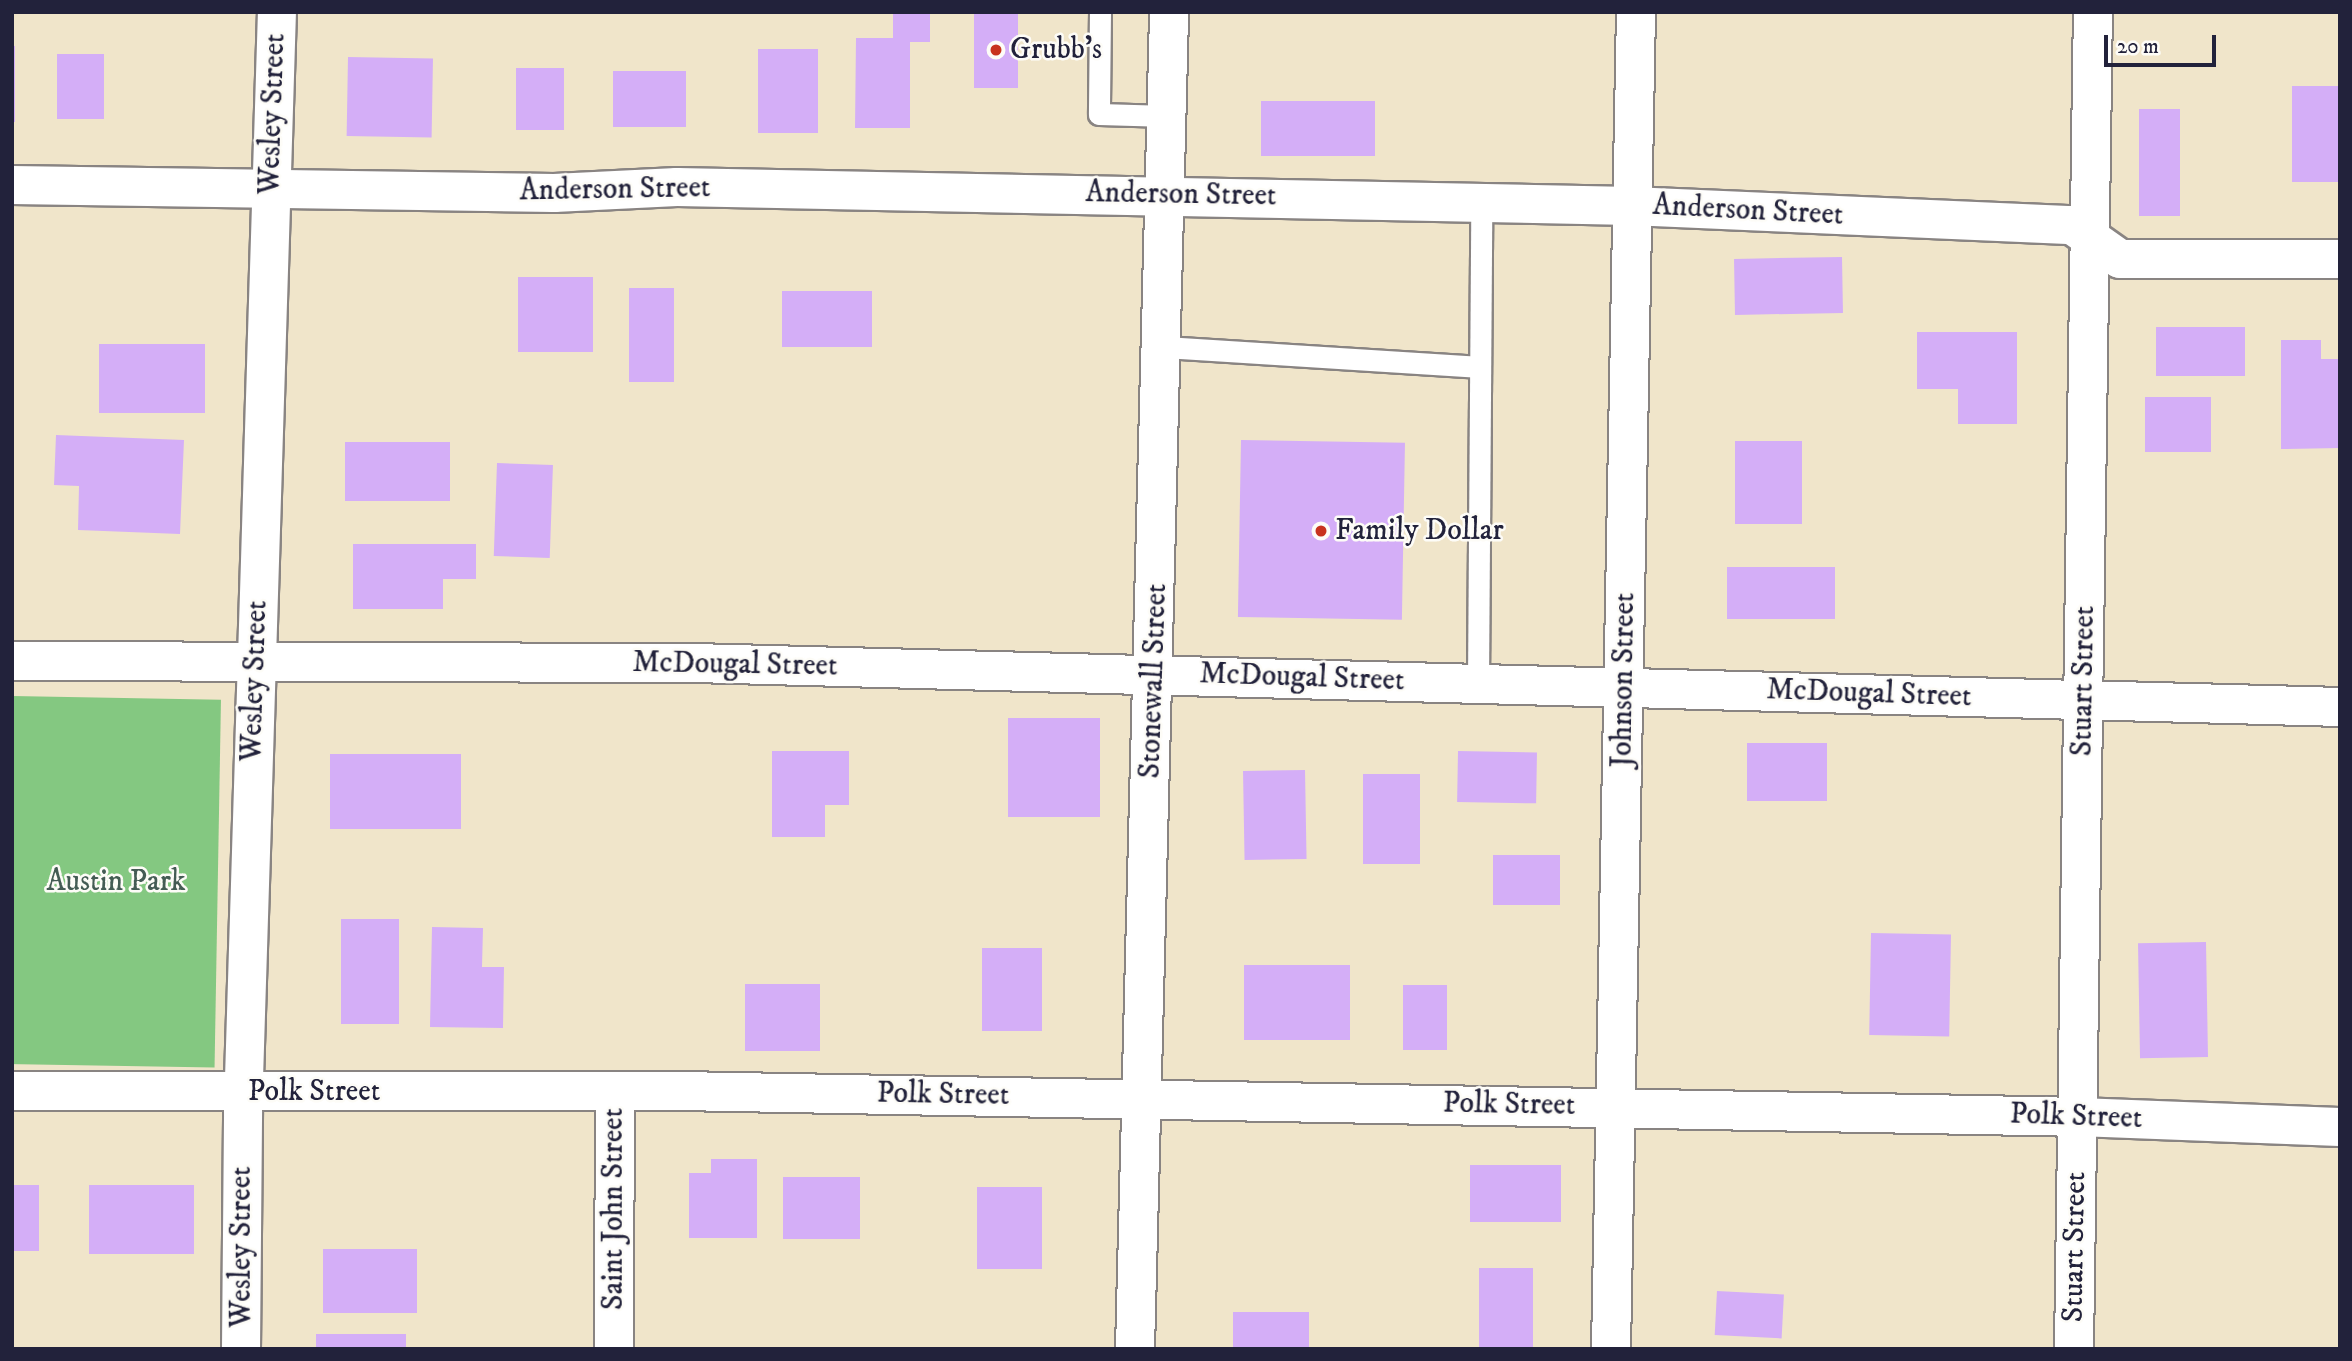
<!DOCTYPE html>
<html>
<head>
<meta charset="utf-8">
<style>
	body { margin:0 }
	#map { position:relative; width:2352px; height:1361px; overflow:hidden; background:#f0e5ca; font-family:"IM FELL DW Pica",serif }
	div>[style] { position:absolute }
	[style*='--x'] { left:calc(var(--x)*1px); top:calc(var(--y)*1px); width:calc(var(--w)*1px); rotate:calc(var(--a)*1deg) }
	.green>* { inset:0; background:#84c881; transform-origin:0 0 }
	.building>* { inset:0; background:#d4aef7; transform-origin:0 0 }
	.roads { filter:drop-shadow(2px 0 #898482) drop-shadow(-2px 0 #898482) drop-shadow(0 2px #898482) drop-shadow(0 -2px #898482) }
	.lane>* { height:21px; margin:-10.5px; padding:0 10.5px; transform-origin:10.5px; border-radius:10.5px; background:#fff }
	.street>* { height:38px; margin:-19px; padding:0 19px; transform-origin:19px; border-radius:19px; background:#fff }
	.secondary>* { height:38px; margin:-19px; padding:0 19px; transform-origin:19px; border-radius:19px; background:#fff }
	.primary>* { height:38px; margin:-19px; padding:0 19px; transform-origin:19px; border-radius:19px; background:#fff }
	.dots>* { width:19px; height:19px; translate:-50% -50%; box-sizing:border-box; border:4px solid #fdfcf7; border-radius:50% }
	span { translate:-50% -50%; white-space:nowrap; text-align:center; line-height:1.15; -webkit-text-stroke:5px #fdfcf7; paint-order:stroke }
	.poi-label { font-size:30px; color:#22223b }
	.left { translate:0 -50%; text-align:left }
	.street-label { font-size:30px; color:#22223b }
	.park-label { font-size:30px; color:#445c54 }
	.frame { position:absolute; inset:0; border:14px solid #22223b; pointer-events:none }
	.scale { position:absolute; left:2104px; top:35px; width:112px; height:32px; box-sizing:border-box; border:4px solid #22223b; border-top:0; padding-left:9px; font-size:21px; line-height:24px; white-space:nowrap; color:#22223b; -webkit-text-stroke:5px #fdfcf7; paint-order:stroke }
</style>
</head>
<body>
<div id="map">
	<div class="green">
		<i style="left:12px;top:696px;width:209px;height:368px;rotate:1deg"></i>
	</div>
	<div class="building">
		<i style="clip-path:polygon(893px 12px,930px 12px,930px 42px,910px 42px,910px 128px,855px 128px,856px 38px,893px 38px)"></i>
		<i style="left:974px;top:12px;width:44px;height:76px"></i>
		<i style="left:12px;top:46px;width:3px;height:76px"></i>
		<i style="left:758px;top:49px;width:60px;height:84px"></i>
		<i style="left:57px;top:54px;width:47px;height:65px"></i>
		<i style="left:348px;top:57px;width:85px;height:79px;rotate:1deg"></i>
		<i style="left:516px;top:68px;width:48px;height:62px"></i>
		<i style="left:613px;top:71px;width:73px;height:56px"></i>
		<i style="left:2292px;top:86px;width:48px;height:96px"></i>
		<i style="left:1375px;top:101px;width:55px;height:114px;rotate:90deg"></i>
		<i style="left:2139px;top:109px;width:41px;height:107px"></i>
		<i style="left:1842px;top:257px;width:56px;height:108px;rotate:89deg"></i>
		<i style="left:518px;top:277px;width:75px;height:75px"></i>
		<i style="left:629px;top:288px;width:45px;height:94px"></i>
		<i style="left:782px;top:291px;width:90px;height:56px"></i>
		<i style="left:2156px;top:327px;width:89px;height:49px"></i>
		<i style="clip-path:polygon(1917px 332px,2017px 332px,2017px 424px,1958px 424px,1958px 389px,1917px 389px)"></i>
		<i style="clip-path:polygon(2281px 340px,2321px 340px,2321px 359px,2340px 359px,2340px 448px,2281px 449px)"></i>
		<i style="left:99px;top:344px;width:106px;height:69px"></i>
		<i style="left:2145px;top:397px;width:66px;height:55px"></i>
		<i style="clip-path:polygon(56px 435px,184px 440px,180px 534px,78px 530px,79px 486px,54px 485px)"></i>
		<i style="left:1241px;top:440px;width:164px;height:177px;rotate:1deg"></i>
		<i style="left:1735px;top:441px;width:67px;height:83px"></i>
		<i style="left:345px;top:442px;width:105px;height:59px"></i>
		<i style="left:497px;top:463px;width:56px;height:93px;rotate:2deg"></i>
		<i style="clip-path:polygon(353px 544px,476px 544px,476px 579px,443px 579px,443px 609px,353px 609px)"></i>
		<i style="left:1727px;top:567px;width:108px;height:52px"></i>
		<i style="left:1008px;top:718px;width:92px;height:99px"></i>
		<i style="left:1747px;top:743px;width:80px;height:58px"></i>
		<i style="clip-path:polygon(772px 751px,849px 751px,849px 805px,825px 805px,825px 837px,772px 837px)"></i>
		<i style="left:1458px;top:751px;width:79px;height:51px;rotate:1deg"></i>
		<i style="left:330px;top:754px;width:131px;height:75px"></i>
		<i style="left:1305px;top:770px;width:89px;height:62px;rotate:89deg"></i>
		<i style="left:1363px;top:774px;width:57px;height:90px"></i>
		<i style="left:1493px;top:855px;width:67px;height:50px"></i>
		<i style="left:341px;top:919px;width:58px;height:105px"></i>
		<i style="clip-path:polygon(432px 927px,483px 928px,482px 967px,504px 967px,503px 1028px,430px 1027px)"></i>
		<i style="left:1871px;top:933px;width:80px;height:102px;rotate:1deg"></i>
		<i style="left:2206px;top:942px;width:115px;height:68px;rotate:89deg"></i>
		<i style="left:982px;top:948px;width:60px;height:83px"></i>
		<i style="left:1244px;top:965px;width:106px;height:75px"></i>
		<i style="left:745px;top:984px;width:75px;height:67px"></i>
		<i style="left:1403px;top:985px;width:44px;height:65px"></i>
		<i style="clip-path:polygon(711px 1159px,757px 1159px,757px 1238px,689px 1238px,689px 1173px,711px 1173px)"></i>
		<i style="left:1470px;top:1165px;width:91px;height:57px"></i>
		<i style="left:783px;top:1177px;width:77px;height:62px"></i>
		<i style="left:12px;top:1185px;width:27px;height:66px"></i>
		<i style="left:89px;top:1185px;width:105px;height:69px"></i>
		<i style="left:977px;top:1187px;width:65px;height:82px"></i>
		<i style="left:323px;top:1249px;width:94px;height:64px"></i>
		<i style="left:1479px;top:1268px;width:54px;height:79px"></i>
		<i style="left:1717px;top:1291px;width:67px;height:44px;rotate:3deg"></i>
		<i style="left:1233px;top:1312px;width:76px;height:37px"></i>
		<i style="left:316px;top:1334px;width:90px;height:15px"></i>
	</div>
	<div class="roads">
		<div class="lane">
			<i style="--x:1100;--y:12;--w:102;--a:90.6"></i>
			<i style="--x:1099;--y:114;--w:69;--a:1.7"></i>
			<i style="--x:1163;--y:347;--w:316;--a:3.6"></i>
			<i style="--x:1478;--y:683;--w:481;--a:-89.6"></i>
		</div>
		<div class="street">
			<i style="--x:12;--y:185;--w:542;--a:0.85"></i>
			<i style="--x:554;--y:193;--w:123;--a:-2.8"></i>
			<i style="--x:677;--y:187;--w:955;--a:1.14"></i>
			<i style="--x:1632;--y:206;--w:440;--a:2.5"></i>
			<i style="--x:2072;--y:225;--w:59;--a:35.3"></i>
			<i style="--x:2120;--y:259;--w:220;--a:0"></i>
			<i style="--x:12;--y:661;--w:682;--a:0.17"></i>
			<i style="--x:694;--y:663;--w:1647;--a:1.53"></i>
			<i style="--x:12;--y:1091;--w:667;--a:0"></i>
			<i style="--x:679;--y:1091;--w:1399;--a:1.06"></i>
			<i style="--x:2078;--y:1117;--w:262;--a:2.2"></i>
			<i style="--x:614;--y:1349;--w:257;--a:-89.8"></i>
			<i style="--x:2074;--y:1349;--w:1337;--a:-89.19"></i>
		</div>
		<div class="secondary">
			<i style="--x:241;--y:1349;--w:238;--a:-89.5"></i>
			<i style="--x:243;--y:1111;--w:1100;--a:-88.23"></i>
		</div>
		<div class="primary">
			<i style="--x:1135;--y:1349;--w:1337;--a:-88.54"></i>
			<i style="--x:1611;--y:1349;--w:1337;--a:-88.93"></i>
		</div>
	</div>
	<div class="dots">
		<i style="left:996px;top:50px;background:#c8321e"></i>
		<i style="left:1321px;top:531px;background:#c8321e"></i>
	</div>
	<div class="poi-label">
		<span class="left" style="left:1010px;top:50px">Grubb's</span>
		<span class="left" style="left:1335px;top:531px">Family Dollar</span>
	</div>
	<div class="street-label">
		<span style="left:273px;top:114px;rotate:-88deg">Wesley Street</span>
		<span style="left:615px;top:190px;rotate:-1deg">Anderson Street</span>
		<span style="left:1181px;top:195px;rotate:1deg">Anderson Street</span>
		<span style="left:1748px;top:211px;rotate:3deg">Anderson Street</span>
		<span style="left:735px;top:665px;rotate:1deg">McDougal Street</span>
		<span style="left:1302px;top:678px;rotate:2deg">McDougal Street</span>
		<span style="left:1624px;top:680px;rotate:-89deg">Johnson Street</span>
		<span style="left:255px;top:681px;rotate:-88deg">Wesley Street</span>
		<span style="left:1154px;top:681px;rotate:-88deg">Stonewall Street</span>
		<span style="left:2084px;top:681px;rotate:-89deg">Stuart Street</span>
		<span style="left:1869px;top:694px;rotate:2deg">McDougal Street</span>
		<span style="left:314px;top:1092px">Polk Street</span>
		<span style="left:943px;top:1095px;rotate:1deg">Polk Street</span>
		<span style="left:1509px;top:1105px;rotate:1deg">Polk Street</span>
		<span style="left:2076px;top:1117px;rotate:2deg">Polk Street</span>
		<span style="left:614px;top:1209px;rotate:-90deg">Saint John Street</span>
		<span style="left:242px;top:1247px;rotate:-90deg">Wesley Street</span>
		<span style="left:2075px;top:1247px;rotate:-89deg">Stuart Street</span>
	</div>
	<div class="park-label">
		<span style="left:116px;top:882px">Austin Park</span>
	</div>
	<div class="frame"></div>
	<div class="scale">20 m</div>
</div>
</body>
</html>
